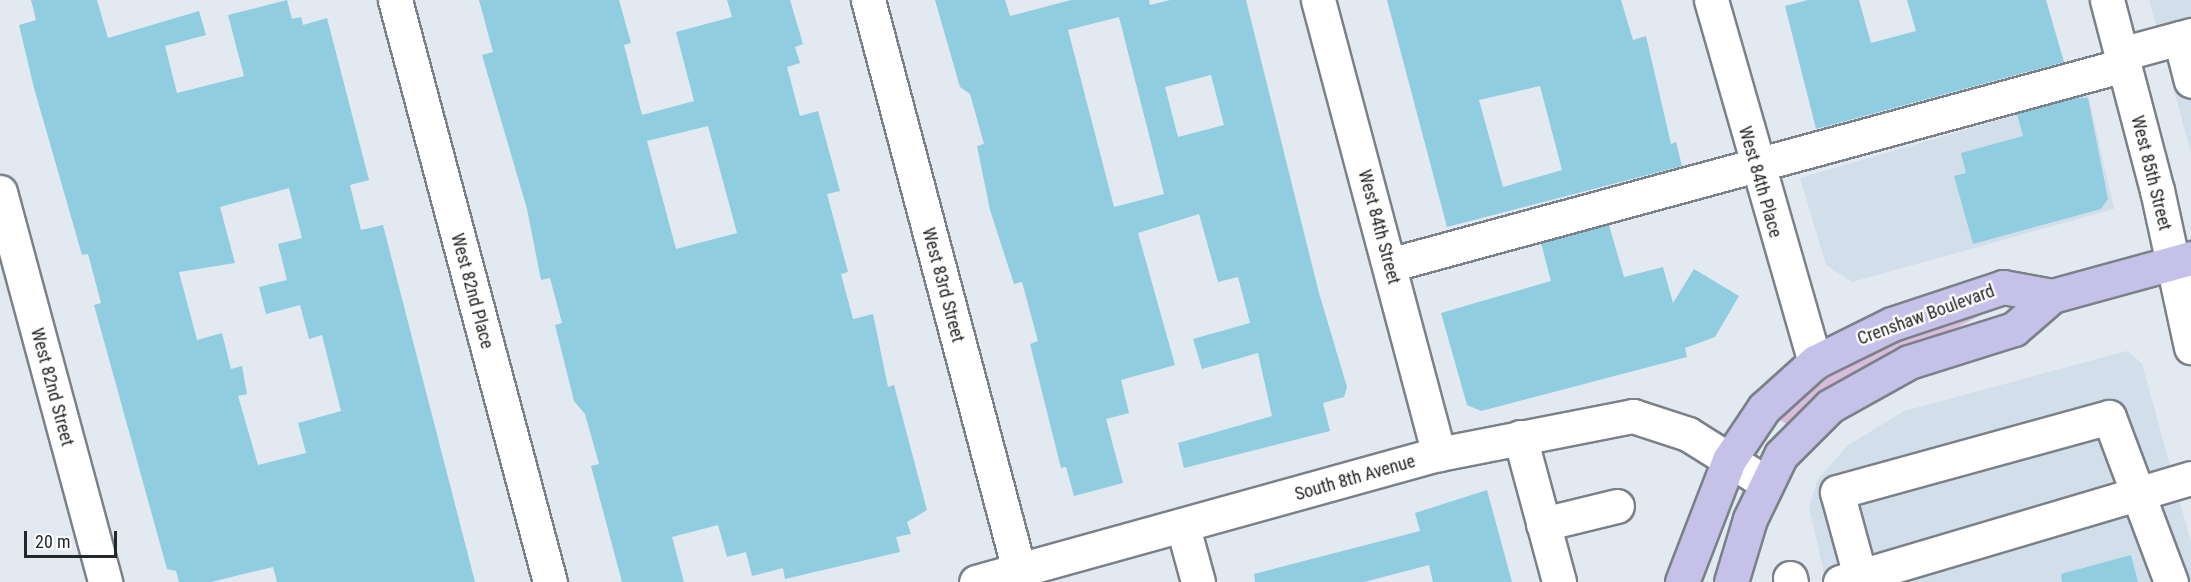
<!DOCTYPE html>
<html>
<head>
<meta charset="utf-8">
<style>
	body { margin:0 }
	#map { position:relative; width:2191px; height:582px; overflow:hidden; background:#e3e9f0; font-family:"Roboto Condensed",sans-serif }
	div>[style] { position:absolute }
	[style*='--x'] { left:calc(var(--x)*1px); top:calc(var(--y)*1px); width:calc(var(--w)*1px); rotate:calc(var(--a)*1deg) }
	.built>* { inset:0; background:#d3deeb }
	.green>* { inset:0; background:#d8bbdd }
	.building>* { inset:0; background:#90cde1 }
	.roads { filter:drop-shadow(2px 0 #7b8188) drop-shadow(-2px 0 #7b8188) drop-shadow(0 2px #7b8188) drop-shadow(0 -2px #7b8188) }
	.minor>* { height:33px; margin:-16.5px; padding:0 16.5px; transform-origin:16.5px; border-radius:16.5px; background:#fff }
	.major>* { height:33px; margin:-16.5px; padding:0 16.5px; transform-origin:16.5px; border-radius:16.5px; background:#c5c1e8 }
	span { translate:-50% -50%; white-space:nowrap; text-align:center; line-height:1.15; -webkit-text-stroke:4.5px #fff; paint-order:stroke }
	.street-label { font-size:18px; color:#242729 }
	.scale { position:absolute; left:24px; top:531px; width:93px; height:27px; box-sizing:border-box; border:3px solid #242729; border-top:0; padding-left:8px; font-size:18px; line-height:21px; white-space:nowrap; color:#242729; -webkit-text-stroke:4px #fff; paint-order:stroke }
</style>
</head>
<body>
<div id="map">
	<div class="built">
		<i style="clip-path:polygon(2149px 0,2191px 0,2191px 153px,2169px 72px)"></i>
		<i style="clip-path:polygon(2088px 94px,2114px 209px,1852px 282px,1826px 265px,1800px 178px)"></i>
		<i style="clip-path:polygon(2127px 351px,2142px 363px,2191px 542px,2191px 582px,1826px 582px,1809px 507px,1818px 479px,1847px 446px,1904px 411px)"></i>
	</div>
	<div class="green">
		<i style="clip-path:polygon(1989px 311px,1828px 394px,1787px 424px,1779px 420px,1821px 382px,1858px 359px,1923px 331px)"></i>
	</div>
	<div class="building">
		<i style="clip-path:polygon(evenodd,31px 0,97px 0,108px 38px,199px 11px,206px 35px,165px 46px,177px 93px,244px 76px,228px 15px,287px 0,292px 19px,301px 17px,303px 25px,327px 18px,369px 180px,350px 185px,361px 230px,383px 225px,475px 582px,277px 582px,273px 567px,211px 582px,179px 582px,176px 571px,167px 569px,94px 305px,101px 303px,88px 254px,82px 255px,34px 88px,19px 25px,36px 20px,31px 0,289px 188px,302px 238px,278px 244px,287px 280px,259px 287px,266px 314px,300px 305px,309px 339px,322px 335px,341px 411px,298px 423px,306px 453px,258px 465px,238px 396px,247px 394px,242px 366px,231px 369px,222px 333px,197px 340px,179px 272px,235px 263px,220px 207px,289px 188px)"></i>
		<i style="clip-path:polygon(evenodd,479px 0,619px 0,631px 43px,624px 45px,642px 115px,694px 101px,676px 32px,732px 17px,727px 0,790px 0,803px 44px,795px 47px,800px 63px,787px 67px,800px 116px,818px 111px,840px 191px,827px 194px,848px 272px,841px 274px,853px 319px,873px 314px,888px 387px,894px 385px,927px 510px,907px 522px,911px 534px,896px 537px,900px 552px,785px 579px,783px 568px,752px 576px,746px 552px,727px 557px,718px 525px,672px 537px,684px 582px,622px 582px,591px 466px,599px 464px,585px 414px,574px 401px,555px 325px,562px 323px,550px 278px,541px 280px,527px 209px,482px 55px,493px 52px,479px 0,708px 126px,737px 233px,676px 249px,647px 141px,708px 126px)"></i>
		<i style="clip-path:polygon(evenodd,935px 0,1005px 0,1010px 16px,1071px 0,1149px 0,1150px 5px,1170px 0,1246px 0,1319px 293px,1347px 387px,1344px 397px,1323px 403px,1330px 431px,1184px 468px,1178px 443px,1272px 416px,1258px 353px,1202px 369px,1193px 339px,1250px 323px,1238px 277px,1218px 282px,1199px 214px,1138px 233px,1175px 365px,1121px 380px,1129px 413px,1106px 419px,1123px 483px,1074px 496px,1066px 467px,1061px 468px,1030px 344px,1038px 341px,1022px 282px,1014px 284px,990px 210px,977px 146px,984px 144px,970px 94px,960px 87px,935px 0,1119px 17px,1164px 194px,1114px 207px,1068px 30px,1119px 17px,935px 0,1211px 75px,1224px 125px,1178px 137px,1165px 87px,1211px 75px)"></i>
		<i style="clip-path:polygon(evenodd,1387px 0,1621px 0,1633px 40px,1646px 36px,1671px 144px,1676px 142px,1682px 166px,1447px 227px,1387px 0,1540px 86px,1562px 170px,1503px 187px,1479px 100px,1540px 86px)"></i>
		<i style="clip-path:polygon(1808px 0,1859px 0,1871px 43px,1916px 31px,1907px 0,2046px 0,2064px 62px,1816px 129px,1785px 6px)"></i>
		<i style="clip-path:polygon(2075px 98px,2088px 98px,2108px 199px,2101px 209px,1973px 244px,1954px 176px,1966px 173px,1961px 153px,2023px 136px,2017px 114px)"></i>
		<i style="clip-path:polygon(1609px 225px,1624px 277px,1663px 267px,1673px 303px,1694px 269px,1739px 296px,1715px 337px,1685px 348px,1687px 357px,1481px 411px,1467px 405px,1441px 313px,1551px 281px,1541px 243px)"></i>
		<i style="clip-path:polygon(1487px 490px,1512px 582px,1433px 582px,1429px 565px,1364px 582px,1255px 582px,1254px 574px,1420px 531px,1415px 513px)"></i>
		<i style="clip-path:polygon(2131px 555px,2138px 582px,2062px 582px,2061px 574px)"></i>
	</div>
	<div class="roads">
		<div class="minor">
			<i style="--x:395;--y:0;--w:602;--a:75.09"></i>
			<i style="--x:868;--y:0;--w:590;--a:75.16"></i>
			<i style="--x:1318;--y:0;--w:470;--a:75.1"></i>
			<i style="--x:1711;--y:0;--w:377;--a:74"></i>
			<i style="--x:2107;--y:0;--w:196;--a:75.3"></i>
			<i style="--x:2157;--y:190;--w:161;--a:77.8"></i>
			<i style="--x:2180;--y:38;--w:44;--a:75.7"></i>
			<i style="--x:2121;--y:54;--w:73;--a:-15.2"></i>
			<i style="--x:0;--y:192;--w:404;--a:74.9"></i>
			<i style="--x:1389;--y:265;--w:762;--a:-15.22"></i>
			<i style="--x:1520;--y:437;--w:150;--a:74.9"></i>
			<i style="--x:1543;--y:524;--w:76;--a:-13.7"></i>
			<i style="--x:1183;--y:527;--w:57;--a:74.7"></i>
			<i style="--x:1860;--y:576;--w:87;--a:-105.3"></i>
			<i style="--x:1837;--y:492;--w:282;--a:-15.4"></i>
			<i style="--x:2109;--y:417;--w:176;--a:69.4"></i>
			<i style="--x:1790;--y:578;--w:4;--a:76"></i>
			<i style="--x:976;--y:582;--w:480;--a:-15.5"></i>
			<i style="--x:1439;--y:454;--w:198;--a:-11.1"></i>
			<i style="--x:1633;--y:416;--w:58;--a:18.1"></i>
			<i style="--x:1688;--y:434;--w:92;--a:32.1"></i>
			<i style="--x:1840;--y:582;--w:366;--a:-16.5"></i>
		</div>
		<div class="major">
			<i style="--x:1682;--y:582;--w:131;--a:-68.9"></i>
			<i style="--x:1729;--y:460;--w:63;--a:-56.1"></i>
			<i style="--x:1764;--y:408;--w:69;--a:-42"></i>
			<i style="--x:1815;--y:362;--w:86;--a:-26.3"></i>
			<i style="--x:1892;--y:324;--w:117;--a:-18.4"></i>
			<i style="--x:2003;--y:287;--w:50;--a:10.4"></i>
			<i style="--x:1731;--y:582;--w:66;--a:-73.2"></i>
			<i style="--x:1750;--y:519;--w:71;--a:-64.2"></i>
			<i style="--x:1781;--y:455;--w:69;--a:-45"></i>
			<i style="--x:1830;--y:406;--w:90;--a:-29.1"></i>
			<i style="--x:1909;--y:362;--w:110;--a:-17.4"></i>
			<i style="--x:2014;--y:329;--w:50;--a:-41"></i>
			<i style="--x:2052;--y:296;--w:144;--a:-15.3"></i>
		</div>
	</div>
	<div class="street-label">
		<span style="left:2151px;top:173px;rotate:76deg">West 85th Street</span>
		<span style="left:1760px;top:182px;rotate:74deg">West 84th Place</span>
		<span style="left:1379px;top:227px;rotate:75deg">West 84th Street</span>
		<span style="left:943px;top:285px;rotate:75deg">West 83rd Street</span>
		<span style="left:472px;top:291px;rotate:75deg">West 82nd Place</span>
		<span style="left:1926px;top:315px;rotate:-20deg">Crenshaw Boulevard</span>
		<span style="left:52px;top:387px;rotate:75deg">West 82nd Street</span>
		<span style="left:1355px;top:478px;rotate:-16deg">South 8th Avenue</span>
	</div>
	<div class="scale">20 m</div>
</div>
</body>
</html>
